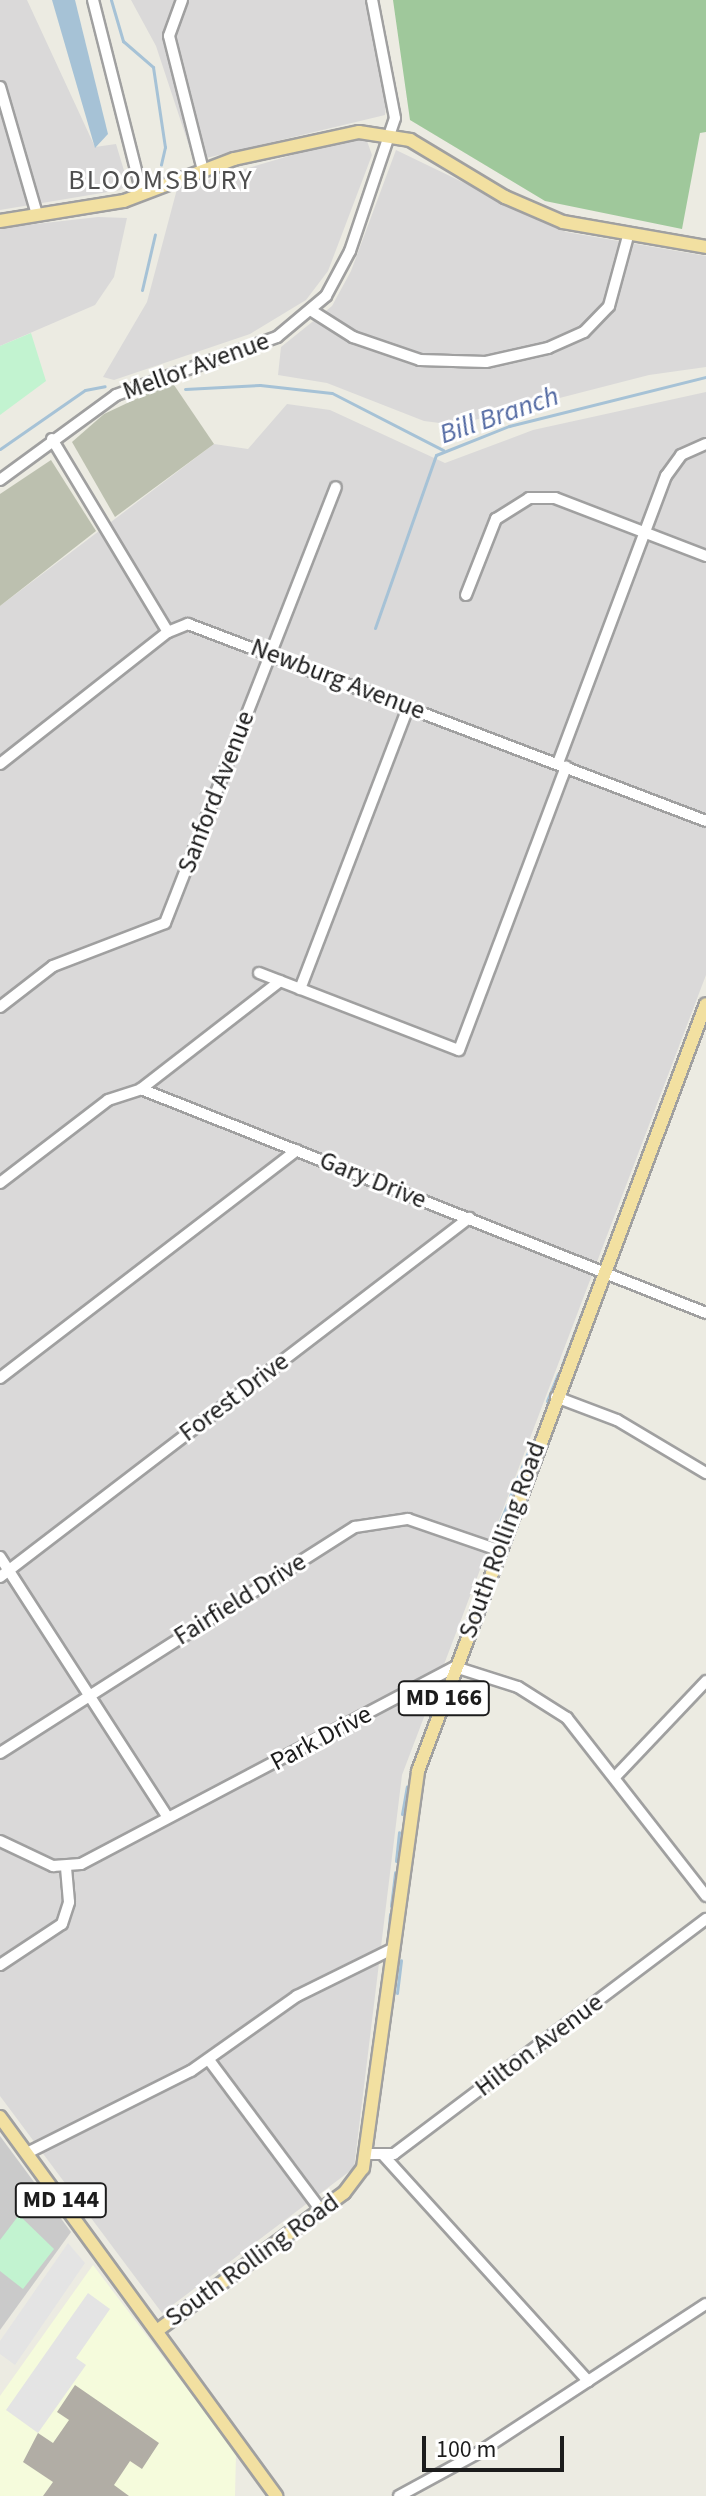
<!DOCTYPE html>
<html>
<head>
<meta charset="utf-8">
<style>
	body { margin:0 }
	#map { position:relative; width:706px; height:2496px; overflow:hidden; background:#ecebe2; font-family:"Source Sans 3",sans-serif }
	div>[style] { position:absolute }
	[style*='--x'] { left:calc(var(--x)*1px); top:calc(var(--y)*1px); width:calc(var(--w)*1px); rotate:calc(var(--a)*1deg) }
	.residential>* { inset:0; background:#dad9d9 }
	.education>* { inset:0; background:#f5fbdc }
	.religious>* { inset:0; background:#cacaca }
	.construction>* { inset:0; background:#bcc0af }
	.forest>* { inset:0; background:#9fc89b }
	.park>* { inset:0; background:#c2f3d0 }
	.parking>* { inset:0; background:#e4e4e4 }
	.water>* { inset:0; background:#a6c2d6 }
	.stream>* { height:3px; margin:-1.5px; padding:0 1.5px; transform-origin:1.5px; border-radius:1.5px; background:#a6c2d6 }
	.building>* { inset:0; background:#b1ada5 }
	.roads { filter:drop-shadow(2px 0 #a0a0a0) drop-shadow(-2px 0 #a0a0a0) drop-shadow(0 2px #a0a0a0) drop-shadow(0 -2px #a0a0a0) }
	.minor>* { height:10px; margin:-5px; padding:0 5px; transform-origin:5px; border-radius:5px; background:#fff }
	.major>* { height:12px; margin:-6px; padding:0 6px; transform-origin:6px; border-radius:6px; background:#f2e0a1 }
	span { translate:-50% -50%; white-space:nowrap; text-align:center; line-height:1.15; -webkit-text-stroke:6px #fff; paint-order:stroke }
	.shield-label span { padding:2px 6px; background:#fff; border:2px solid; border-radius:6px; -webkit-text-stroke-width:0 }
	.shield-label { font-size:24px; color:#1c1c1c; font-weight:700 }
	.street-label { font-size:26px; color:#1c1c1c }
	.neighbourhood-label { font-size:28px; color:#4f4f4f; letter-spacing:2px }
	.water-label { font-size:28px; color:#5269a2; font-style:italic }
	.scale { position:absolute; left:422px; top:2436px; width:142px; height:36px; box-sizing:border-box; border:4px solid #1c1c1c; border-top:0; padding-left:10px; font-size:24px; line-height:28px; white-space:nowrap; color:#1c1c1c; -webkit-text-stroke:6px #fff; paint-order:stroke }
</style>
</head>
<body>
<div id="map">
	<div class="residential">
		<i style="clip-path:polygon(0 0,27px 0,95px 147px,116px 144px,128px 184px,120px 190px,0 210px)"></i>
		<i style="clip-path:polygon(131px 0,366px 0,388px 87px,385px 115px,194px 161px,156px 46px)"></i>
		<i style="clip-path:polygon(340px 141px,367px 141px,372px 155px,328px 271px,306px 300px,250px 334px,114px 380px,103px 377px,147px 302px,177px 189px)"></i>
		<i style="clip-path:polygon(396px 150px,566px 232px,706px 256px,706px 367px,649px 375px,455px 425px,424px 421px,327px 383px,278px 375px,281px 347px,332px 306px,351px 271px)"></i>
		<i style="clip-path:polygon(98px 217px,127px 218px,114px 277px,95px 305px,0 346px,0 228px)"></i>
		<i style="clip-path:polygon(706px 392px,706px 975px,402px 1775px,354px 2168px,162px 2313px,0 2096px,0 606px,214px 444px,248px 449px,287px 404px,330px 410px,445px 463px,533px 430px)"></i>
	</div>
	<div class="education">
		<i style="clip-path:polygon(93px 2265px,236px 2453px,235px 2496px,0 2496px,0 2396px)"></i>
	</div>
	<div class="religious">
		<i style="clip-path:polygon(0 2136px,71px 2232px,0 2330px)"></i>
	</div>
	<div class="construction">
		<i style="clip-path:polygon(172px 382px,214px 444px,115px 517px,72px 442px,104px 414px)"></i>
		<i style="clip-path:polygon(51px 460px,96px 531px,0 606px,0 494px)"></i>
	</div>
	<div class="forest">
		<i style="clip-path:polygon(706px 0,706px 132px,700px 133px,682px 229px,545px 201px,410px 120px,393px 0)"></i>
	</div>
	<div class="park">
		<i style="clip-path:polygon(31px 333px,46px 381px,0 415px,0 346px)"></i>
		<i style="clip-path:polygon(19px 2215px,54px 2249px,23px 2289px,0 2271px,0 2240px)"></i>
	</div>
	<div class="parking">
		<i style="clip-path:polygon(68px 2243px,85px 2263px,15px 2365px,0 2354px,0 2341px)"></i>
		<i style="clip-path:polygon(88px 2293px,110px 2309px,76px 2358px,86px 2365px,38px 2433px,6px 2410px)"></i>
	</div>
	<div class="water">
		<i style="clip-path:polygon(52px 0,75px 0,108px 134px,95px 148px)"></i>
	</div>
	<div class="stream">
		<i style="--x:111;--y:0;--w:43;--a:73.7"></i>
		<i style="--x:123;--y:41;--w:40;--a:41"></i>
		<i style="--x:153;--y:67;--w:81;--a:81.5"></i>
		<i style="--x:165;--y:147;--w:18;--a:103"></i>
		<i style="--x:142;--y:290;--w:57;--a:-76.9"></i>
		<i style="--x:185;--y:389;--w:75;--a:-3.1"></i>
		<i style="--x:260;--y:385;--w:72;--a:6.3"></i>
		<i style="--x:332;--y:393;--w:125;--a:27.2"></i>
		<i style="--x:0;--y:449;--w:103;--a:-34.8"></i>
		<i style="--x:85;--y:390;--w:20;--a:-11"></i>
		<i style="--x:375;--y:628;--w:183;--a:-70.6"></i>
		<i style="--x:436;--y:455;--w:79;--a:-21.7"></i>
		<i style="--x:509;--y:426;--w:203;--a:-14"></i>
		<i style="--x:562;--y:1365;--w:57;--a:-69.3"></i>
		<i style="--x:547;--y:1401;--w:29;--a:-68"></i>
		<i style="--x:510;--y:1496;--w:53;--a:-67.8"></i>
		<i style="--x:498;--y:1527;--w:24;--a:-68"></i>
		<i style="--x:484;--y:1563;--w:7;--a:-63"></i>
		<i style="--x:402;--y:1814;--w:28;--a:-80"></i>
		<i style="--x:396;--y:1861;--w:29;--a:-84"></i>
		<i style="--x:391;--y:1906;--w:34;--a:-83"></i>
		<i style="--x:388;--y:1937;--w:23;--a:-85"></i>
		<i style="--x:397;--y:1993;--w:33;--a:-83"></i>
	</div>
	<div class="building">
		<i style="clip-path:polygon(75px 2385px,159px 2443px,142px 2469px,130px 2461px,114px 2485px,129px 2496px,43px 2496px,53px 2482px,23px 2462px,38px 2433px,53px 2443px,69px 2420px,57px 2412px)"></i>
	</div>
	<div class="roads">
		<div class="minor">
			<i style="--x:93;--y:0;--w:200;--a:75.8"></i>
			<i style="--x:182;--y:0;--w:38;--a:110"></i>
			<i style="--x:169;--y:36;--w:138;--a:75.8"></i>
			<i style="--x:0;--y:87;--w:132;--a:73.8"></i>
			<i style="--x:312;--y:311;--w:49;--a:32.4"></i>
			<i style="--x:353;--y:337;--w:71;--a:18.9"></i>
			<i style="--x:420;--y:360;--w:66;--a:1.7"></i>
			<i style="--x:486;--y:362;--w:64;--a:-12.7"></i>
			<i style="--x:548;--y:348;--w:39;--a:-24"></i>
			<i style="--x:584;--y:332;--w:36;--a:-46"></i>
			<i style="--x:609;--y:306;--w:73;--a:-74.8"></i>
			<i style="--x:52;--y:439;--w:225;--a:59"></i>
			<i style="--x:0;--y:480;--w:144;--a:-36.2"></i>
			<i style="--x:116;--y:395;--w:171;--a:-19.8"></i>
			<i style="--x:277;--y:337;--w:64;--a:-39.9"></i>
			<i style="--x:326;--y:296;--w:51;--a:-61.9"></i>
			<i style="--x:350;--y:251;--w:140;--a:-71.3"></i>
			<i style="--x:395;--y:118;--w:120;--a:-101"></i>
			<i style="--x:466;--y:595;--w:82;--a:-68.5"></i>
			<i style="--x:496;--y:519;--w:39;--a:-32"></i>
			<i style="--x:529;--y:498;--w:26;--a:0"></i>
			<i style="--x:555;--y:498;--w:162;--a:21"></i>
			<i style="--x:558;--y:763;--w:307;--a:-69.4"></i>
			<i style="--x:666;--y:476;--w:26;--a:-54"></i>
			<i style="--x:681;--y:455;--w:27;--a:-24"></i>
			<i style="--x:0;--y:764;--w:214;--a:-38.2"></i>
			<i style="--x:168;--y:632;--w:22;--a:-22"></i>
			<i style="--x:188;--y:624;--w:554;--a:20.82"></i>
			<i style="--x:259;--y:973;--w:214;--a:21.1"></i>
			<i style="--x:459;--y:1050;--w:303;--a:-69.3"></i>
			<i style="--x:300;--y:989;--w:302;--a:-69"></i>
			<i style="--x:0;--y:1007;--w:67;--a:-37.7"></i>
			<i style="--x:53;--y:966;--w:120;--a:-21"></i>
			<i style="--x:165;--y:923;--w:468;--a:-68.6"></i>
			<i style="--x:141;--y:1089;--w:608;--a:21.63"></i>
			<i style="--x:0;--y:1183;--w:136;--a:-37.5"></i>
			<i style="--x:108;--y:1100;--w:35;--a:-18"></i>
			<i style="--x:141;--y:1089;--w:176;--a:-37.8"></i>
			<i style="--x:0;--y:1378;--w:374;--a:-37.5"></i>
			<i style="--x:556;--y:1397;--w:65;--a:20.7"></i>
			<i style="--x:617;--y:1420;--w:104;--a:30.8"></i>
			<i style="--x:0;--y:1557;--w:308;--a:57.2"></i>
			<i style="--x:0;--y:1577;--w:591;--a:-37.43"></i>
			<i style="--x:0;--y:1753;--w:421;--a:-32.5"></i>
			<i style="--x:355;--y:1527;--w:54;--a:-8.6"></i>
			<i style="--x:408;--y:1519;--w:95;--a:19"></i>
			<i style="--x:616;--y:1776;--w:131;--a:-46.5"></i>
			<i style="--x:0;--y:1841;--w:59;--a:25.3"></i>
			<i style="--x:53;--y:1866;--w:28;--a:-4"></i>
			<i style="--x:81;--y:1864;--w:423;--a:-27.8"></i>
			<i style="--x:455;--y:1667;--w:66;--a:17.6"></i>
			<i style="--x:518;--y:1687;--w:58;--a:32.3"></i>
			<i style="--x:567;--y:1718;--w:226;--a:52"></i>
			<i style="--x:0;--y:1965;--w:74;--a:-33.5"></i>
			<i style="--x:62;--y:1924;--w:23;--a:-72"></i>
			<i style="--x:69;--y:1902;--w:36;--a:-95"></i>
			<i style="--x:209;--y:2060;--w:187;--a:53.3"></i>
			<i style="--x:27;--y:2153;--w:183;--a:-26.6"></i>
			<i style="--x:191;--y:2071;--w:130;--a:-35.3"></i>
			<i style="--x:297;--y:1996;--w:108;--a:-26.3"></i>
			<i style="--x:367;--y:2154;--w:27;--a:0"></i>
			<i style="--x:394;--y:2154;--w:391;--a:-37"></i>
			<i style="--x:384;--y:2156;--w:304;--a:47.8"></i>
			<i style="--x:399;--y:2496;--w:90;--a:-28.6"></i>
			<i style="--x:478;--y:2453;--w:272;--a:-33.2"></i>
		</div>
		<div class="major">
			<i style="--x:0;--y:221;--w:126;--a:-9.2"></i>
			<i style="--x:124;--y:201;--w:118;--a:-20.9"></i>
			<i style="--x:234;--y:159;--w:128;--a:-12.2"></i>
			<i style="--x:359;--y:132;--w:52;--a:8.9"></i>
			<i style="--x:410;--y:140;--w:111;--a:31"></i>
			<i style="--x:505;--y:197;--w:63;--a:23.3"></i>
			<i style="--x:563;--y:222;--w:145;--a:9.9"></i>
			<i style="--x:0;--y:2117;--w:469;--a:53.9"></i>
			<i style="--x:158;--y:2330;--w:231;--a:-36.4"></i>
			<i style="--x:344;--y:2193;--w:31;--a:-53"></i>
			<i style="--x:363;--y:2168;--w:401;--a:-82.1"></i>
			<i style="--x:418;--y:1771;--w:819;--a:-69.42"></i>
		</div>
	</div>
	<div class="shield-label">
		<span style="left:444px;top:1698px">MD 166</span>
		<span style="left:61px;top:2200px">MD 144</span>
	</div>
	<div class="street-label">
		<span style="left:196px;top:366px;rotate:-20deg">Mellor Avenue</span>
		<span style="left:338px;top:679px;rotate:21deg">Newburg Avenue</span>
		<span style="left:216px;top:792px;rotate:-69deg">Sanford Avenue</span>
		<span style="left:373px;top:1180px;rotate:22deg">Gary Drive</span>
		<span style="left:234px;top:1397px;rotate:-37deg">Forest Drive</span>
		<span style="left:502px;top:1540px;rotate:-70deg">South Rolling Road</span>
		<span style="left:240px;top:1599px;rotate:-32deg">Fairfield Drive</span>
		<span style="left:321px;top:1738px;rotate:-28deg">Park Drive</span>
		<span style="left:539px;top:2045px;rotate:-37deg">Hilton Avenue</span>
		<span style="left:252px;top:2260px;rotate:-36deg">South Rolling Road</span>
	</div>
	<div class="neighbourhood-label">
		<span style="left:161px;top:180px">BLOOMSBURY</span>
	</div>
	<div class="water-label">
		<span style="left:499px;top:415px;rotate:-19deg">Bill Branch</span>
	</div>
	<div class="scale">100 m</div>
</div>
</body>
</html>
